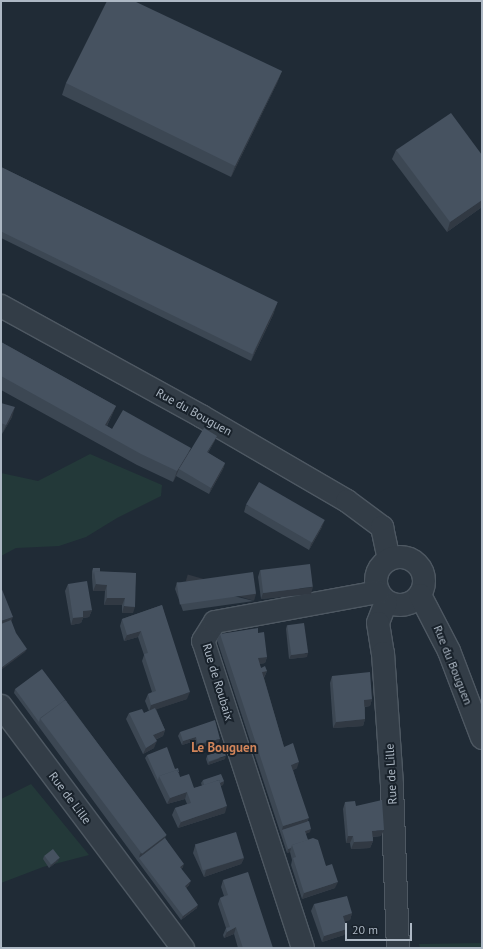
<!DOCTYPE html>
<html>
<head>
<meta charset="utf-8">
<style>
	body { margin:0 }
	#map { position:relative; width:483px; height:949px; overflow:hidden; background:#202b36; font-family:"PT Sans",sans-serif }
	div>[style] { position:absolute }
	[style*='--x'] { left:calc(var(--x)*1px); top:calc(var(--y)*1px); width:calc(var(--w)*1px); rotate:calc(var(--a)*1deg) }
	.green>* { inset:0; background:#233939 }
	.roads { filter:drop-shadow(1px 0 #4e5862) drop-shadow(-1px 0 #4e5862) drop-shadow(0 1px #4e5862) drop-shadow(0 -1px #4e5862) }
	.minor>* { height:22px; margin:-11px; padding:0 11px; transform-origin:11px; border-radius:11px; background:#333d47 }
	.minor>.ring { margin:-11px; padding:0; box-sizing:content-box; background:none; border:22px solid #333d47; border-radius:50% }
	.wall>* { inset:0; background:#3c4753 }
	.shaded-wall>* { inset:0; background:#313943; transform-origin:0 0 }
	.building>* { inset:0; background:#465260; transform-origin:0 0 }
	span { translate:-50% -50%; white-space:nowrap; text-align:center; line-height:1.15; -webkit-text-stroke:4px #19222b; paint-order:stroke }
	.street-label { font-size:12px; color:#adb8c4 }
	.neighbourhood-label { font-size:13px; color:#d2855a; font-weight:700 }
	.frame { position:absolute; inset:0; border:2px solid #adb8c4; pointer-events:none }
	.scale { position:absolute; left:345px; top:923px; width:67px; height:18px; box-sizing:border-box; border:2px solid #adb8c4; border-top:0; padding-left:5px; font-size:12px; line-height:14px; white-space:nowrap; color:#adb8c4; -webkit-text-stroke:3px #19222b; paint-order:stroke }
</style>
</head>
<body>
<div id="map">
	<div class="green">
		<i style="clip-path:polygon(90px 454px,162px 485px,161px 496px,117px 518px,86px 537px,59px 546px,16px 548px,1px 556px,1px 473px,38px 481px)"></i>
		<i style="clip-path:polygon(31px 784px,89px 855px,43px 867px,1px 883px,1px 799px)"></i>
		<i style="clip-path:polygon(482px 943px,482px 948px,420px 948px,419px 944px)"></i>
	</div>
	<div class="roads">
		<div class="minor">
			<i style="--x:1;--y:306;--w:228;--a:28.8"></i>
			<i style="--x:201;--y:416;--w:169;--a:30.2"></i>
			<i style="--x:347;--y:501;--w:44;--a:36.6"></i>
			<i style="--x:382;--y:527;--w:33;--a:78"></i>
			<i class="ring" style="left:376px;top:557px;width:26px;height:26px"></i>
			<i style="--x:420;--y:595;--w:63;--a:62.6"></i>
			<i style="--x:449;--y:651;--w:93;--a:69.2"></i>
			<i style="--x:386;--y:602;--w:22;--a:111"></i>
			<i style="--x:378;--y:623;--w:30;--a:81"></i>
			<i style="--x:383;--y:653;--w:133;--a:86.1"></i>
			<i style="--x:392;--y:786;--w:162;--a:87.9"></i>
			<i style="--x:1;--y:706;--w:303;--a:53.1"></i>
			<i style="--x:303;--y:948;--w:323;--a:-108"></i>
			<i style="--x:203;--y:641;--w:22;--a:-58"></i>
			<i style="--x:215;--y:622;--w:166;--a:-10.4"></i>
		</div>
	</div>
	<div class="wall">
		<i style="clip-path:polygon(282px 71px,277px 83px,231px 177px,62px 95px,66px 83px)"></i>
		<i style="clip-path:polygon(396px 150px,482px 155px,482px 207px,447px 232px,392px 159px)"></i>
		<i style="clip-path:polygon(1px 167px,277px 303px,273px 315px,251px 361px,1px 238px)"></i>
		<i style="clip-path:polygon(1px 342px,116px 406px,111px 417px,107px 426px,112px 429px,189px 452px,217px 436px,214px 442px,208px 453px,225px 463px,223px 469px,209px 494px,176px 476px,173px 482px,137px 465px,1px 390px)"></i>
		<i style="clip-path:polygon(1px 403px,12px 417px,2px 434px,1px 433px)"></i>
		<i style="clip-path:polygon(246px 505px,322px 527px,309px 550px,244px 512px)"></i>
		<i style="clip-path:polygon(93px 568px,100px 572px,136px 573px,133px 613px,122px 613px,122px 605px,104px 605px,105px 591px,93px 591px,92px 578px,92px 571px)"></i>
		<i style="clip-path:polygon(260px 570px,311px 594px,261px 599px,258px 577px)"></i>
		<i style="clip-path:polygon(177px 582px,254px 601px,183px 611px,175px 589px)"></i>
		<i style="clip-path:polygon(68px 584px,92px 610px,89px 617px,83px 618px,81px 623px,71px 625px,65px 591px)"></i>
		<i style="clip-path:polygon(162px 605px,187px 699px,156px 709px,165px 730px,163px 736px,155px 740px,154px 748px,143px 754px,126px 719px,129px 713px,144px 713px,149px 711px,145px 701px,148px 694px,152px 692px,142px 661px,144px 655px,138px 637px,124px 641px,120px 626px,122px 619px)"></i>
		<i style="clip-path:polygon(287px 625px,307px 657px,289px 659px,286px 629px)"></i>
		<i style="clip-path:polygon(258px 633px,267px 657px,265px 663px,259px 664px,261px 668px,267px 671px,264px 678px,284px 747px,297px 768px,293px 770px,308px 821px,310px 832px,305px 834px,308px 840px,326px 866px,335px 888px,302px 899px,291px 865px,292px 860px,290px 852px,287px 853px,217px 640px,220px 634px)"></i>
		<i style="clip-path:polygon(332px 676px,372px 699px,370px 706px,365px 707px,365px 719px,363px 726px,333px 728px,330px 683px)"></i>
		<i style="clip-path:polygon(15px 689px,67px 702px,166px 835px,165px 838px,183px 867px,181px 869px,189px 885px,186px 888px,197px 908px,181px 920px,14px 693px)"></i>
		<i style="clip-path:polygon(180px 732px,219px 742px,197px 748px,195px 741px,182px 745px,178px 736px)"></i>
		<i style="clip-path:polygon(147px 755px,175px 769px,179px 773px,180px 777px,194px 788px,202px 786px,201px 783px,203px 780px,224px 781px,223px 785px,220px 786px,225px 813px,178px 828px,172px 815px,175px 808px,187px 804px,185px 799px,167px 804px,145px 758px)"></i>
		<i style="clip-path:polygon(207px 756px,225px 759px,208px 765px,206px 759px)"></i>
		<i style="clip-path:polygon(345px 802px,356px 806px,381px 836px,373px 837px,373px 841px,370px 848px,351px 849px,350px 843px,346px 843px,343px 809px)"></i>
		<i style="clip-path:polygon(195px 846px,244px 858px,241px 864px,204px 877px,193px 853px)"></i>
		<i style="clip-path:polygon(44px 856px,58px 861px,49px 868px,43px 859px)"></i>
		<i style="clip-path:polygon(223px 880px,273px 948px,238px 948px,234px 934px,224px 938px,223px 935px,226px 928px,218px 904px,220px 898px,224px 896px,221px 887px)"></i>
		<i style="clip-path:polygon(314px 904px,352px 913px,350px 920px,344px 921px,347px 929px,344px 935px,322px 942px,311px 911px)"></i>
	</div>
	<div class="shaded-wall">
		<i style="clip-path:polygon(282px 71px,277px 83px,231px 177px,235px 166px)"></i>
		<i style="clip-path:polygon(482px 200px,482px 207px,447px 232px,450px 222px)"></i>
		<i style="clip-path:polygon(277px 303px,273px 315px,251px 361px,255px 350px)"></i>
		<i style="clip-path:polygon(116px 406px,111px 417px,103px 433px,105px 425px)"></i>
		<i style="clip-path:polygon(15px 407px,12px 417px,2px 434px,6px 425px)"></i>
		<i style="clip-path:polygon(217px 436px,214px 442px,204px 459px,207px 452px)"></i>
		<i style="clip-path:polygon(191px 448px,187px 459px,179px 469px,176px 476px,173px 482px,177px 471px)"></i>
		<i style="clip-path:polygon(225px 463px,223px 469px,209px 494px,211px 488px)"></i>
		<i style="clip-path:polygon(325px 520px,322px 527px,309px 550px,311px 544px)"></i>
		<i style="clip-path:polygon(96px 584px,107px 585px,105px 591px,93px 591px)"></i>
		<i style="clip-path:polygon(313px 587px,311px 594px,261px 599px,263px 593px)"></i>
		<i style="left:256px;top:594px;width:7px;height:71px;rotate:106deg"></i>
		<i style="clip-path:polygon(107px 598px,125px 598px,122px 605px,104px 605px)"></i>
		<i style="clip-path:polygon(124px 606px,135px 607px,133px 613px,122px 613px)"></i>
		<i style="clip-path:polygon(92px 610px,89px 617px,83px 618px,81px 623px,71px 625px,73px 618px,83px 611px)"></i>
		<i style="clip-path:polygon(13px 617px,10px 624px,1px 627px,1px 621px)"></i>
		<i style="clip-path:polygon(141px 631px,138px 637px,124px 641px,127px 635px)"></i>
		<i style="clip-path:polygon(27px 649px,25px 652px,1px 670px,1px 668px)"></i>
		<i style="clip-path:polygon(308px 653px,307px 657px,289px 659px,291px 655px)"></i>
		<i style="clip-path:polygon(267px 657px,265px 663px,255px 665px,258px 658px)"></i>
		<i style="clip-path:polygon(267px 671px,264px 677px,260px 679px,262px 672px)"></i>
		<i style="clip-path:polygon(190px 692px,187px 699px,149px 712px,151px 705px)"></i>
		<i style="clip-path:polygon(372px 699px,370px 706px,362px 707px,364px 700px)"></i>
		<i style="clip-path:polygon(365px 719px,363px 726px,333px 728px,336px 722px)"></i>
		<i style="clip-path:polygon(165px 730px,163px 736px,150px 742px,153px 735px)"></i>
		<i style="clip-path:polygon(196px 737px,195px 741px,182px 745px,183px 741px)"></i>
		<i style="clip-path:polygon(220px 739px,219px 742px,197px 748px,198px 744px)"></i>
		<i style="clip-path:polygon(157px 741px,154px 748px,143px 754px,146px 748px)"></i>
		<i style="clip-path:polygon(226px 756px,225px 759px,208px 765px,209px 762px)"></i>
		<i style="clip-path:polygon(299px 762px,297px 768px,289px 772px,291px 765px)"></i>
		<i style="clip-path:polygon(224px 781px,223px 785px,203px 791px,205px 788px)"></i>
		<i style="clip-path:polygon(187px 792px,185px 799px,167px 804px,170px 798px)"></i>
		<i style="clip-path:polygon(227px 806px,225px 813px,178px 828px,181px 822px)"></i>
		<i style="clip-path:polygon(309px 818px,306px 824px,282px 830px,283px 826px)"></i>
		<i style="clip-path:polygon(311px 829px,310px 832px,303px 835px,305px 831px)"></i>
		<i style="clip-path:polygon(384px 830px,381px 836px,370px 837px,372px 831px)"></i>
		<i style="clip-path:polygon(166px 835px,164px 841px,139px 858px,140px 854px)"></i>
		<i style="clip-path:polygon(348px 836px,353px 836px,350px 843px,346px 843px)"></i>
		<i style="clip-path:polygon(373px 841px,370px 848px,351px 849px,354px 842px)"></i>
		<i style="clip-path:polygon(291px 848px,290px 852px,287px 853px,288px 849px)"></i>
		<i style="clip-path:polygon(60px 858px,58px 861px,49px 868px,51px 865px)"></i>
		<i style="clip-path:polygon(244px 858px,241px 864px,204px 877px,206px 870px)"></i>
		<i style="clip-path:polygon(184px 864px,183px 867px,179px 871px,180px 867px)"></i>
		<i style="clip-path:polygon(191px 881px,189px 885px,184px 890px,185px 886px)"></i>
		<i style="clip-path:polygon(338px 882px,335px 888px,302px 899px,304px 893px)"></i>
		<i style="clip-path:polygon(198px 905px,197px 908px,181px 920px,183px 916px)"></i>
		<i style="clip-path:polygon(352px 913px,350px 920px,340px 923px,343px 916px)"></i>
		<i style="clip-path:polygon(236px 927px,234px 934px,224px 938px,227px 932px)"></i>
		<i style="clip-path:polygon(347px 929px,344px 935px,322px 942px,324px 936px)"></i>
	</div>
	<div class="building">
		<i style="clip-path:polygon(107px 1px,134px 1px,282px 71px,235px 166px,66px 83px)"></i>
		<i style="clip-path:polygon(451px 113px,482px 155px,482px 200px,450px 222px,396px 150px)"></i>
		<i style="left:1px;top:167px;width:308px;height:58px;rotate:26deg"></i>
		<i style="clip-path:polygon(1px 342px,116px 406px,105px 425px,112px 429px,123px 410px,191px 448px,177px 471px,141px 454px,1px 376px)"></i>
		<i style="clip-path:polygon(1px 403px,15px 407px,6px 425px,1px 423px)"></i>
		<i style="clip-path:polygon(204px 428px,217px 436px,207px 452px,225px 463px,211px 488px,179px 469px)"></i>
		<i style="left:259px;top:482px;width:76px;height:26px;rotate:30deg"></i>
		<i style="left:310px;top:564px;width:23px;height:50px;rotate:83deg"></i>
		<i style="clip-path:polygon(93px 568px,100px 568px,100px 572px,94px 571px,93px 575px)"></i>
		<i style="clip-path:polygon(94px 571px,136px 573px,135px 607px,124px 606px,125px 598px,107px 598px,107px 585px,96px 584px)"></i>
		<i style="left:253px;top:572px;width:22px;height:77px;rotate:82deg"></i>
		<i style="clip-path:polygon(87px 581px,92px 610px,83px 611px,83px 617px,73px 618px,68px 584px)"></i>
		<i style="clip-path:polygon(1px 587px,13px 617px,1px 621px)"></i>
		<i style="clip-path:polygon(162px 605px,190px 692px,151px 705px,148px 694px,156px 691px,144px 654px,148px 653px,141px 631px,127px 635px,122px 619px)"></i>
		<i style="clip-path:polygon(11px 620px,16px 633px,27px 649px,1px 668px,1px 624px)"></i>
		<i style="left:304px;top:623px;width:30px;height:17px;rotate:82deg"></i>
		<i style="clip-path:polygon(258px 628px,258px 633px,264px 632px,267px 657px,258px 658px,261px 668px,265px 666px,267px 671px,262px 672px,284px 747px,293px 743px,299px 762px,291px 765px,309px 818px,283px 826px,220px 634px)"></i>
		<i style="clip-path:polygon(42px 669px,67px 702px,66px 702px,65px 700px,40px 718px,39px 722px,15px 689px)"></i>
		<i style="clip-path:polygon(370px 672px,372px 699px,364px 700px,365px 719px,336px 722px,332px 676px)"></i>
		<i style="left:65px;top:700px;width:169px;height:31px;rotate:53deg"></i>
		<i style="clip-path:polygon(155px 708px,165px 730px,153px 735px,157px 741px,146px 748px,129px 713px,142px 709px,144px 713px)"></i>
		<i style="clip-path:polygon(215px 720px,220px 739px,198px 744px,196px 737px,183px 741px,180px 732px)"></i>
		<i style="clip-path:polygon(167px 747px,175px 769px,178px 768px,179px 772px,178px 772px,177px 770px,159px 776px,158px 780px,147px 755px)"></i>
		<i style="left:224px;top:750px;width:6px;height:18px;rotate:72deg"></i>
		<i style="clip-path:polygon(177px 770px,180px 777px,189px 774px,194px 788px,219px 780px,227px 806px,181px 822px,175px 808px,191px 803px,187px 792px,170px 798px,159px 776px)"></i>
		<i style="clip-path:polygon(221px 774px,224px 781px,220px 783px,219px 780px,204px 785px,203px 780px)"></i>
		<i style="clip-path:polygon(382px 800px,384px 830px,372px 831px,373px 841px,354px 842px,353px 836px,348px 836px,345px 802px,355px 801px,356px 806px)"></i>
		<i style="clip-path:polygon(309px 821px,311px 829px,305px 831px,308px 840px,292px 845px,291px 848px,288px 849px,282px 830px)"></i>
		<i style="left:236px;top:832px;width:27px;height:43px;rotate:73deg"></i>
		<i style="clip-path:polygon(165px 838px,184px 864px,180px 867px,191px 881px,185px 886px,198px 905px,183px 916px,139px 858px)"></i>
		<i style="clip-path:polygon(313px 838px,318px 840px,326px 866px,332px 864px,338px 882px,304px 893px,293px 858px,296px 857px,292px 845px)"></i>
		<i style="left:53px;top:849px;width:11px;height:11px;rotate:52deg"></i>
		<i style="clip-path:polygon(248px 872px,273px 948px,243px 948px,236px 927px,227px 932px,226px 928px,230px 927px,220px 898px,228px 895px,223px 880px)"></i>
		<i style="clip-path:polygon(347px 896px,352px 913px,343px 916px,347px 929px,324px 936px,314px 904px)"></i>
	</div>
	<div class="street-label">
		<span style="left:194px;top:412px;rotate:29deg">Rue du Bouguen</span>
		<span style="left:453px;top:665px;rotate:68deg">Rue du Bouguen</span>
		<span style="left:218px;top:682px;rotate:73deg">Rue de Roubaix</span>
		<span style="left:391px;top:774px;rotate:-93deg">Rue de Lille</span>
		<span style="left:70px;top:798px;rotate:53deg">Rue de Lille</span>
	</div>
	<div class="neighbourhood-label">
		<span style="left:224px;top:748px">Le Bouguen</span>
	</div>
	<div class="frame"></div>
	<div class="scale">20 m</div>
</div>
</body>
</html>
